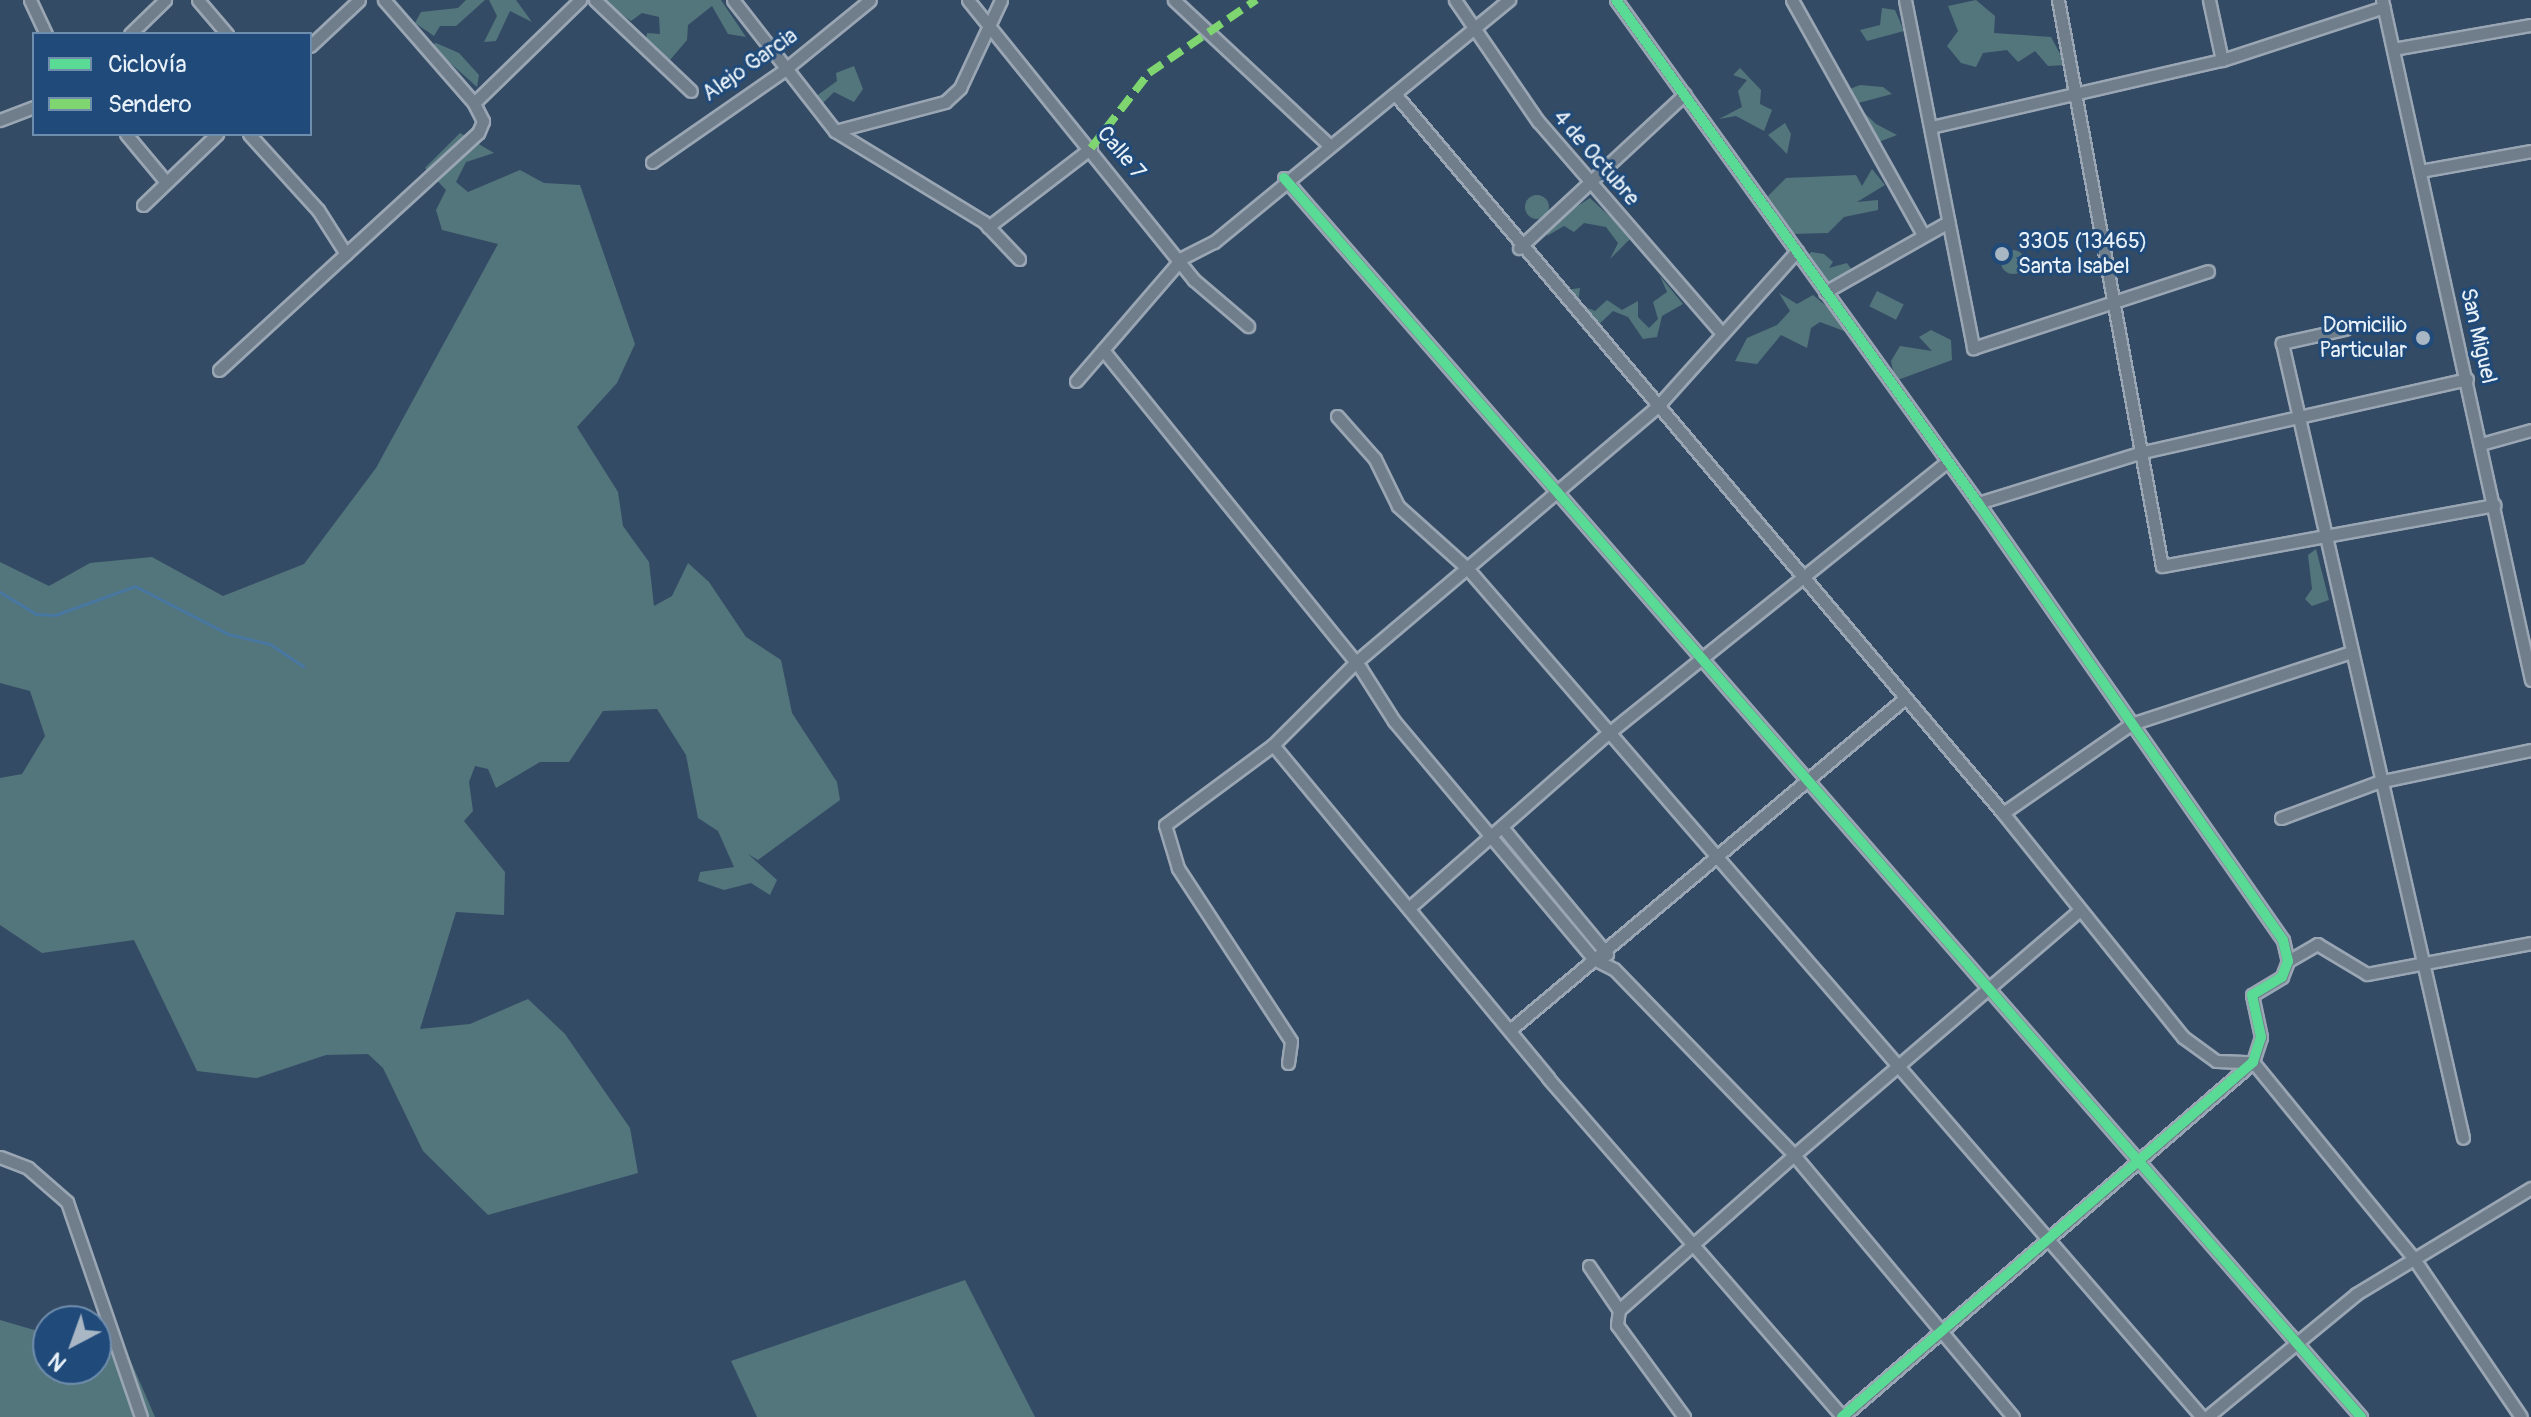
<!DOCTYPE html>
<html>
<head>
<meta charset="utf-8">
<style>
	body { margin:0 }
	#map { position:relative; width:2531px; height:1417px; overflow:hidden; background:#344b65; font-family:Pangolin,sans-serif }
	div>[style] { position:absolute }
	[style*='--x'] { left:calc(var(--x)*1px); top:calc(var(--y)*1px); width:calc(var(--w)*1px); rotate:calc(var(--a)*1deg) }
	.green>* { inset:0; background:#53757c; transform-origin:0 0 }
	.round { border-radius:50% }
	.stream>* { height:3px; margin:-1.5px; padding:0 1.5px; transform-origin:1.5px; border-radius:1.5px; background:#4877a1 }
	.roads { filter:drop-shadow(2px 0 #9aa6b3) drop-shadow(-2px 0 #9aa6b3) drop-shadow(0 2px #9aa6b3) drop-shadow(0 -2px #9aa6b3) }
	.minor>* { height:11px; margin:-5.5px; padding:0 5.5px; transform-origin:5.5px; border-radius:5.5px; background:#707e8c }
	.quiet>* { height:8px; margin-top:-4px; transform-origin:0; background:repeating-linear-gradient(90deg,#7fd670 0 16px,transparent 0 24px) }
	.cycleway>* { height:10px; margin:-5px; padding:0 5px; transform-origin:5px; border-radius:5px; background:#5adb95 }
	.dots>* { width:22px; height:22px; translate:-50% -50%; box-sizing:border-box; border:4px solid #1f4a7a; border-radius:50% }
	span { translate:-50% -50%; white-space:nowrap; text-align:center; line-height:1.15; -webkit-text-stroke:6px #1f4a7a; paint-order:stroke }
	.street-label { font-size:22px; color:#e8f1f8 }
	.poi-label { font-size:22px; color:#e8f1f8 }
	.left { translate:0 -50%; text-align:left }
	.right { translate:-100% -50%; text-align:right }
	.legend { position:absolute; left:32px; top:32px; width:280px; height:104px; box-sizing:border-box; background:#1f4a7a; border:2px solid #6f8dac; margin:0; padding:10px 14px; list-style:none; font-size:24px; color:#e8f1f8 }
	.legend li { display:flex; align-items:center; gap:16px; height:40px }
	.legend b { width:40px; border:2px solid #6f8dac }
	.north { position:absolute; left:32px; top:1305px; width:80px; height:80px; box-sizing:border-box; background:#1f4a7a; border:2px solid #6f8dac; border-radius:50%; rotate:221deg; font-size:22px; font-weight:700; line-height:32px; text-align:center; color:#e8f1f8 }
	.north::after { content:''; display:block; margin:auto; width:28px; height:36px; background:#a9b7c5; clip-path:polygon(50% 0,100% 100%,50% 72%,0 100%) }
</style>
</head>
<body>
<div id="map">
	<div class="green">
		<i style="clip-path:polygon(466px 0,485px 0,456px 26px,440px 26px,434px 36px,415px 23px,421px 12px,458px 8px)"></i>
		<i style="clip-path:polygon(489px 0,516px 0,532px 22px,510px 11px,496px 41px,484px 42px,497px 16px)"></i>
		<i style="clip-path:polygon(602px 0,721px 0,746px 37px,728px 34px,712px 6px,688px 25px,687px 40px,670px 60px,646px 40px,647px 33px,660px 34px,659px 17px,642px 13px,631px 21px)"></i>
		<i style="clip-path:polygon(1976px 0,1995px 16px,1994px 33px,2051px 37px,2066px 65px,2048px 66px,2035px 51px,2018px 62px,2007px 50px,1983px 53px,1976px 67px,1961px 63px,1947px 46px,1958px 31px,1948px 6px)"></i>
		<i style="clip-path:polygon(1882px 8px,1895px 10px,1904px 31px,1867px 41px,1860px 30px,1880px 25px)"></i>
		<i style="clip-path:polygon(436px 43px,459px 53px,479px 75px,477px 87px,430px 45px)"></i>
		<i style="clip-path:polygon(854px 66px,863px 89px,854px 102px,834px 92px,818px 108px,815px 97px,837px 81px,836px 73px)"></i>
		<i style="clip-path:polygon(1740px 68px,1761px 90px,1760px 104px,1772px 110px,1764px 131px,1736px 116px,1719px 119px,1742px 107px,1738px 91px,1747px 80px,1733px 75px)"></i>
		<i style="clip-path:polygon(1860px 85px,1883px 87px,1892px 94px,1851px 105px,1847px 90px)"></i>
		<i style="clip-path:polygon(1858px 107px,1876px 124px,1897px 135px,1876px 143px)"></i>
		<i style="clip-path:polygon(1785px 123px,1791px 134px,1787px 154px,1768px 135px)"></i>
		<i style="clip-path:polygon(460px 133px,494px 153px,466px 162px,456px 182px,468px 192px,520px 170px,544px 183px,580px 185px,635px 344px,617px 383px,577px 427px,618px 492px,623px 526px,649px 562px,654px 606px,672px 596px,688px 563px,709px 582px,746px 637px,781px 660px,792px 713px,837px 782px,840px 800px,758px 860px,748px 854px,777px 880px,770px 895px,751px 883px,724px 890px,698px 881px,700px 872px,734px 867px,718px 831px,698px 818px,686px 755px,657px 709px,603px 711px,569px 762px,540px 762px,496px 788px,488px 769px,475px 766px,469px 782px,473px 811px,464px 821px,505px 872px,504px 915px,456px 912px,420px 1029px,470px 1024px,528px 999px,565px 1034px,630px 1128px,638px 1173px,488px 1215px,423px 1151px,383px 1068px,368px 1054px,326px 1055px,257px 1078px,197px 1071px,134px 940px,42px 953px,0 925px,0 778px,22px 774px,45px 736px,30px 691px,0 683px,0 562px,49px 586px,90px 563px,152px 557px,223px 596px,304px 564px,376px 468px,498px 244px,442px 230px,436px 210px,446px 190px,425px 168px)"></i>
		<i style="clip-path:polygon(1872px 169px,1885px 185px,1857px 202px,1878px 200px,1878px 210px,1844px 217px,1828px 233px,1791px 234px,1771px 208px,1768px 196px,1786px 178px,1856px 175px,1862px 186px)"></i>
		<i class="round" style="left:1525px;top:195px;width:24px;height:24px"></i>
		<i style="clip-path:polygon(1590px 198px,1632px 237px,1610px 259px,1618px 243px,1606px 227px,1584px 223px,1574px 232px,1564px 226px,1547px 236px,1551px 223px)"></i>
		<i class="round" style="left:2001px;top:250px;width:24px;height:24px"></i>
		<i style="clip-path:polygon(1811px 252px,1824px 254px,1833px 262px,1829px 268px,1847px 263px,1852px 270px,1826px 285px,1805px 260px)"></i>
		<i style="clip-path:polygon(1660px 276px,1683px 304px,1662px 316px,1657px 337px,1643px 339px,1628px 317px,1613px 311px,1596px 327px,1566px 290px,1580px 288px,1578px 304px,1595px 311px,1607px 300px,1622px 310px,1638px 301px,1638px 317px,1649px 328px,1658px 319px,1653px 302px,1667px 292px)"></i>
		<i style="left:1877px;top:291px;width:30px;height:17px;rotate:27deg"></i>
		<i style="clip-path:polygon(1779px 293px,1797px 304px,1813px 295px,1851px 326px,1844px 331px,1820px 322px,1811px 328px,1807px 348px,1781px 335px,1757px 364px,1735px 361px,1747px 338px,1777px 325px,1790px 311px)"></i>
		<i style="clip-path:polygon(1931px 330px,1951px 340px,1952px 360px,1895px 381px,1891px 361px,1900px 346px,1932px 351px,1919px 337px)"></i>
		<i style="clip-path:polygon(2316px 549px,2329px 600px,2312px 606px,2305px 599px,2312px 589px,2308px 555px)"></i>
		<i style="clip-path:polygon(965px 1280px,1035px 1417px,757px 1417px,731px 1361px)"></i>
		<i style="clip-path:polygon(0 1320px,48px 1334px,48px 1369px,96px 1369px,96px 1347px,129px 1357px,155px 1417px,0 1417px)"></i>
	</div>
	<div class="stream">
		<i style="--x:0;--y:592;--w:42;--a:31.4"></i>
		<i style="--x:36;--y:614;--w:19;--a:3"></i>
		<i style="--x:55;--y:615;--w:85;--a:-19.9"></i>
		<i style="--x:135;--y:586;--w:105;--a:27.3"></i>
		<i style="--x:228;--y:634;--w:43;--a:13.4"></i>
		<i style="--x:270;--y:644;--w:40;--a:34"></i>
	</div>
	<div class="roads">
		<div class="minor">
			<i style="--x:30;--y:0;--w:38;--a:65"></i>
			<i style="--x:198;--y:0;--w:45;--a:49.5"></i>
			<i style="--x:595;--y:0;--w:132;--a:43.5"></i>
			<i style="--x:733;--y:0;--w:166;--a:52.1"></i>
			<i style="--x:835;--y:131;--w:175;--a:31.4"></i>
			<i style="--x:984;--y:222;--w:51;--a:46.6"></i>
			<i style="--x:968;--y:0;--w:360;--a:51.1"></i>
			<i style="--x:1194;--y:280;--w:71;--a:40.4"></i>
			<i style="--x:1174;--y:0;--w:212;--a:43.1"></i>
			<i style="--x:1455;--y:0;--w:147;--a:55.6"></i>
			<i style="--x:1538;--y:121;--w:279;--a:49.1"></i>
			<i style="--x:1616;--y:0;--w:620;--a:54.26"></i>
			<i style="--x:1978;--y:503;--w:533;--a:55.09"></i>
			<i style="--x:2283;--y:940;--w:22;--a:77"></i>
			<i style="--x:2288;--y:961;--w:17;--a:111"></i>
			<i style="--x:2282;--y:977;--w:35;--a:149"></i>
			<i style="--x:2252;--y:995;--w:43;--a:77.9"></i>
			<i style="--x:2261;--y:1037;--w:26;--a:108"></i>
			<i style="--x:2253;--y:1062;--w:543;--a:139.18"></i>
			<i style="--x:1792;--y:0;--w:268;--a:60.8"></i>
			<i style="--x:1905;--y:0;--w:355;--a:78.9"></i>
			<i style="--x:1973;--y:348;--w:247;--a:-18.1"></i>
			<i style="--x:2058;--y:0;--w:575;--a:79.59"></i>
			<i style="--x:2162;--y:566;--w:338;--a:-10.4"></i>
			<i style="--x:2209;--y:0;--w:61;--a:77.8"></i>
			<i style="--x:2382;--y:0;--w:696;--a:77.64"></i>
			<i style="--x:130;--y:34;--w:49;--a:-44.2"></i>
			<i style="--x:310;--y:46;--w:67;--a:-43.2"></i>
			<i style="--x:2393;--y:49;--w:140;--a:-9.9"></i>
			<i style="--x:1395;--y:94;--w:942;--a:49.78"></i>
			<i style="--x:2003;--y:813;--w:287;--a:51.2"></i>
			<i style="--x:2183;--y:1037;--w:41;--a:36"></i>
			<i style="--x:2216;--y:1061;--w:37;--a:2"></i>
			<i style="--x:2253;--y:1062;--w:251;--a:50.7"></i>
			<i style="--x:2412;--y:1256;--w:194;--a:55.9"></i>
			<i style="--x:474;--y:103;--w:148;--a:-44.2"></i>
			<i style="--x:0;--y:120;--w:36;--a:-21"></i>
			<i style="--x:1931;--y:127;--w:299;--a:-13"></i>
			<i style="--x:2222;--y:60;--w:170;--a:-18.1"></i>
			<i style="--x:835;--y:131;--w:114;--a:-14.8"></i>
			<i style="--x:945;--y:102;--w:21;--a:-43"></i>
			<i style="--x:960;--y:88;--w:97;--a:-65"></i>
			<i style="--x:126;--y:134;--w:62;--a:50.2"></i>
			<i style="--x:249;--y:134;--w:103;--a:47.8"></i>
			<i style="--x:318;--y:210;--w:52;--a:57.5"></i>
			<i style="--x:652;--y:162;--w:160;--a:-34.8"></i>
			<i style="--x:783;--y:71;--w:112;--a:-39.2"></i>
			<i style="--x:2420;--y:171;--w:113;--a:-10.2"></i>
			<i style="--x:1284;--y:178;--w:1642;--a:49"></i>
			<i style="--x:143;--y:205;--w:103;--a:-43.8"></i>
			<i style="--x:988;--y:227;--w:130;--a:-37.5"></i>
			<i style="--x:1519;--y:248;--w:226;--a:-42.9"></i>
			<i style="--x:1825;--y:292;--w:142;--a:-29.6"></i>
			<i style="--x:2345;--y:329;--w:65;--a:167.5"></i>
			<i style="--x:2282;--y:343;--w:815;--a:77.17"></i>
			<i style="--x:1103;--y:350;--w:410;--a:51"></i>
			<i style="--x:1361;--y:669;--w:62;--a:57.6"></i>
			<i style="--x:1394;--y:721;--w:311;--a:50"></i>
			<i style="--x:1594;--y:959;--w:22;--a:27"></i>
			<i style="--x:1614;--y:969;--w:259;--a:45.9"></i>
			<i style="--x:1794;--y:1155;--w:234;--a:138.5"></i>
			<i style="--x:219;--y:370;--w:351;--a:-42.5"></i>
			<i style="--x:478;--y:133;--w:13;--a:-67"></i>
			<i style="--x:483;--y:121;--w:20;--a:-117"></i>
			<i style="--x:474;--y:103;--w:137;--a:-131.1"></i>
			<i style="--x:1076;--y:381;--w:162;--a:-49.2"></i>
			<i style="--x:1182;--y:258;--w:36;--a:-27"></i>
			<i style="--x:1214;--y:242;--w:382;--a:-39.4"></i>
			<i style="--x:1337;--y:416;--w:57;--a:48.5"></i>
			<i style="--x:1375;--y:459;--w:52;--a:63.9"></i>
			<i style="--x:1398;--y:506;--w:93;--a:41.9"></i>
			<i style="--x:1467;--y:568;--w:1123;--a:49.12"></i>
			<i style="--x:2481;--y:444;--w:52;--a:-15.6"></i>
			<i style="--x:1978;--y:503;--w:173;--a:-17.2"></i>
			<i style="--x:2143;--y:452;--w:332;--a:-12.7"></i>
			<i style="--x:1273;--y:745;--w:432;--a:50.4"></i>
			<i style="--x:1548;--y:1078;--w:449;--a:49"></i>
			<i style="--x:2003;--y:813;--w:156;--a:-34.8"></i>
			<i style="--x:2131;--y:724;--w:231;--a:-18.1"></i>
			<i style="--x:2281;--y:818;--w:103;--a:-20.4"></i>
			<i style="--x:2378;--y:782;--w:156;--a:-11.8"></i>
			<i style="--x:1502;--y:827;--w:165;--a:50.4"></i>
			<i style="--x:1410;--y:907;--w:261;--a:-41.3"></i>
			<i style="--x:1606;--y:735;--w:437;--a:-38.7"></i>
			<i style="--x:2288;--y:961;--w:34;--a:-30"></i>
			<i style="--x:2317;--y:944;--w:58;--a:31"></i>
			<i style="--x:2367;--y:974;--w:167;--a:-10.7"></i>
			<i style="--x:1510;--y:1030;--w:515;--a:-40.03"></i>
			<i style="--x:1288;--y:1063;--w:22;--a:-82"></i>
			<i style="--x:1291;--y:1041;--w:207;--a:-123.2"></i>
			<i style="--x:1178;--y:868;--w:45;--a:-106.8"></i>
			<i style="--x:1165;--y:825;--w:134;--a:-36.5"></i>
			<i style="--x:1273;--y:745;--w:117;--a:-45"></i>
			<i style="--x:1356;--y:662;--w:393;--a:-40.3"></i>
			<i style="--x:1656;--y:408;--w:211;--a:-48.1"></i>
			<i style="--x:0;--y:1157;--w:30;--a:21"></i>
			<i style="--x:28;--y:1168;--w:52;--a:41.1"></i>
			<i style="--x:67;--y:1202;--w:227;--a:71"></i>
			<i style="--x:1589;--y:1266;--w:53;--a:55.7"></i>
			<i style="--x:1619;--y:1310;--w:15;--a:98"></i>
			<i style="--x:1617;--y:1325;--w:114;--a:53.9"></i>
			<i style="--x:2013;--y:1417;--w:341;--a:-129.9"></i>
			<i style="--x:1794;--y:1155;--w:375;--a:-40.6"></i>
			<i style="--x:2207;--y:1417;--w:193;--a:-39.5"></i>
			<i style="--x:2356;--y:1294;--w:205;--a:-31.2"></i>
		</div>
	</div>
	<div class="quiet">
		<i style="--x:1091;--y:148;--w:95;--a:-52.3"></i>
		<i style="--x:1149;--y:73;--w:130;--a:-34.3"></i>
	</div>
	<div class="cycleway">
		<i style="--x:1616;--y:0;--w:620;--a:54.26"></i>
		<i style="--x:1978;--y:503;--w:533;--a:55.09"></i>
		<i style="--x:2283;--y:940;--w:22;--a:77"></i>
		<i style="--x:2288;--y:961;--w:17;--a:111"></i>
		<i style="--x:2282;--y:977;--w:35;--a:149"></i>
		<i style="--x:2252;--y:995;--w:43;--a:77.9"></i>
		<i style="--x:2261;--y:1037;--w:26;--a:108"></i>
		<i style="--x:2253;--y:1062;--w:543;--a:139.18"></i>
		<i style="--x:1284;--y:178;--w:1642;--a:49"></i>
	</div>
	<div class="dots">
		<i style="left:2002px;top:254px;background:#a9b7c5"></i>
		<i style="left:2423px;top:338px;background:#a9b7c5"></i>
	</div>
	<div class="street-label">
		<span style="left:750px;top:65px;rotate:-35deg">Alejo Garcia</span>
		<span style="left:1121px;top:153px;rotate:50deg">Calle 7</span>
		<span style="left:1596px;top:158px;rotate:49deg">4 de Octubre</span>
		<span style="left:2478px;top:336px;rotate:77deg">San Miguel</span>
	</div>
	<div class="poi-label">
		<span class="left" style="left:2018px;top:254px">3305 (13465)<br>Santa Isabel</span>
		<span class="right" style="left:2407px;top:338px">Domicilio<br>Particular</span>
	</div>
	<ul class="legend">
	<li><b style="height:10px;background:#5adb95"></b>Ciclovía</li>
	<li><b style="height:10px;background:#7fd670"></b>Sendero</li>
	</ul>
	<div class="north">N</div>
</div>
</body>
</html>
